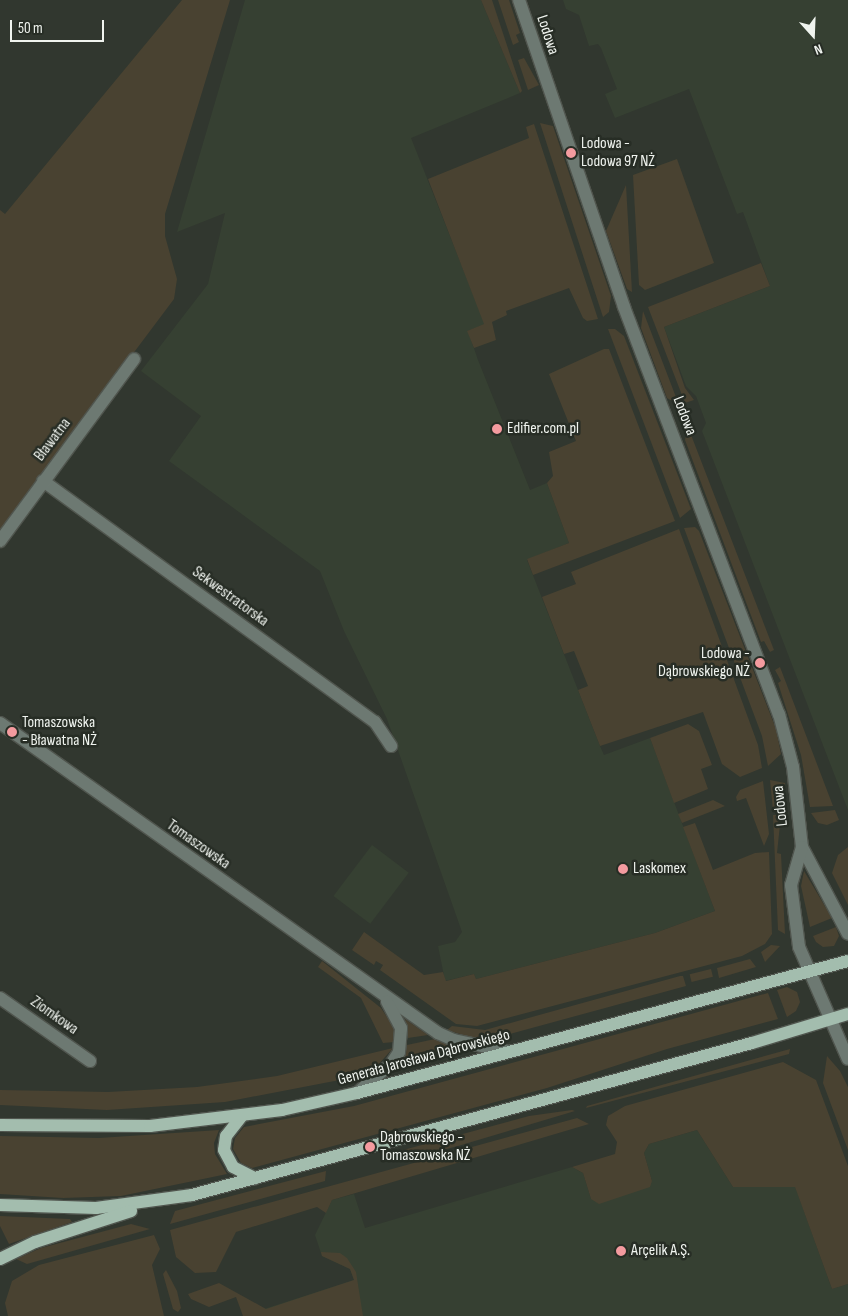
<!DOCTYPE html>
<html>
<head>
<meta charset="utf-8">
<style>
	body { margin:0 }
	#map { position:relative; width:848px; height:1316px; overflow:hidden; background:#31372f; font-family:"Sofia Sans Condensed",sans-serif }
	div>[style] { position:absolute }
	[style*='--x'] { left:calc(var(--x)*1px); top:calc(var(--y)*1px); width:calc(var(--w)*1px); rotate:calc(var(--a)*1deg) }
	.built>* { inset:0; background:#364032; transform-origin:0 0 }
	.green>* { inset:0; background:#494231; transform-origin:0 0 }
	.roads { filter:drop-shadow(1px 0 #50554e) drop-shadow(-1px 0 #50554e) drop-shadow(0 1px #50554e) drop-shadow(0 -1px #50554e) }
	.minor>* { height:12px; margin:-6px; padding:0 6px; transform-origin:6px; border-radius:6px; background:#6d7972 }
	.major>* { height:12px; margin:-6px; padding:0 6px; transform-origin:6px; border-radius:6px; background:#a3bdae }
	.dots>* { width:14px; height:14px; translate:-50% -50%; box-sizing:border-box; border:2px solid #272d25; border-radius:50% }
	span { translate:-50% -50%; white-space:nowrap; text-align:center; line-height:1.15; -webkit-text-stroke:5px #272d25; paint-order:stroke }
	.street-label { font-size:16px; color:#f0f4ef }
	.poi-label { font-size:16px; color:#f0f4ef }
	.left { translate:0 -50%; text-align:left }
	.right { translate:-100% -50%; text-align:right }
	.north { position:absolute; left:788px; top:10px; width:50px; height:50px; -webkit-text-stroke:4px #272d25; paint-order:stroke; rotate:160deg; font-size:14px; font-weight:700; line-height:20px; text-align:center; color:#f0f4ef }
	.north::after { content:''; display:block; margin:auto; width:18px; height:22px; background:#f0f4ef; clip-path:polygon(50% 0,100% 100%,50% 72%,0 100%) }
	.scale { position:absolute; left:10px; top:20px; width:94px; height:22px; box-sizing:border-box; border:2px solid #f0f4ef; border-top:0; padding-left:6px; font-size:15px; line-height:18px; white-space:nowrap; color:#f0f4ef; -webkit-text-stroke:4px #272d25; paint-order:stroke }
</style>
</head>
<body>
<div id="map">
	<div class="built">
		<i style="clip-path:polygon(245px 0,481px 0,520px 93px,411px 138px,485px 324px,468px 331px,478px 360px,530px 490px,547px 483px,569px 543px,527px 560px,600px 746px,604px 755px,650px 738px,715px 911px,655px 933px,476px 979px,474px 974px,445px 981px,438px 946px,455px 942px,462px 932px,387px 719px,344px 631px,320px 571px,169px 461px,201px 416px,141px 371px,208px 284px,225px 213px,177px 232px)"></i>
		<i style="clip-path:polygon(563px 0,848px 0,848px 810px,702px 431px,706px 423px,696px 396px,686px 386px,664px 327px,770px 286px,743px 212px,737px 214px,689px 89px,615px 118px,605px 94px,617px 89px,601px 48px,598px 44px,589px 46px,579px 15px,566px 9px)"></i>
		<i style="left:372px;top:845px;width:46px;height:64px;rotate:37deg"></i>
		<i style="clip-path:polygon(697px 1130px,733px 1187px,795px 1186px,832px 1289px,848px 1284px,848px 1316px,242px 1316px,354px 1280px,350px 1269px,322px 1256px,315px 1235px,332px 1200px,354px 1194px,365px 1228px,572px 1167px,583px 1173px,591px 1199px,652px 1181px,644px 1153px,649px 1144px)"></i>
	</div>
	<div class="green">
		<i style="clip-path:polygon(182px 0,230px 0,165px 214px,165px 236px,177px 279px,174px 299px,0 531px,0 210px,5px 214px)"></i>
		<i style="clip-path:polygon(481px 0,492px 0,522px 91px,520px 93px)"></i>
		<i style="clip-path:polygon(498px 0,509px 0,520px 33px,516px 35px,519px 42px,513px 45px)"></i>
		<i style="clip-path:polygon(524px 58px,539px 85px,528px 90px,518px 60px)"></i>
		<i style="clip-path:polygon(540px 123px,553px 126px,611px 296px,609px 312px,603px 317px)"></i>
		<i style="clip-path:polygon(534px 124px,598px 319px,587px 321px,583px 318px,569px 288px,506px 311px,507px 315px,492px 322px,496px 340px,474px 348px,467px 331px,484px 324px,428px 179px,529px 138px,526px 127px)"></i>
		<i style="clip-path:polygon(677px 159px,714px 263px,645px 290px,639px 285px,633px 175px)"></i>
		<i style="clip-path:polygon(626px 185px,632px 292px,627px 289px,606px 231px)"></i>
		<i style="clip-path:polygon(761px 263px,770px 286px,664px 327px,685px 388px,694px 400px,685px 403px,648px 307px)"></i>
		<i style="clip-path:polygon(643px 311px,679px 405px,667px 398px,641px 328px)"></i>
		<i style="clip-path:polygon(608px 329px,615px 329px,624px 336px,691px 509px,680px 518px)"></i>
		<i style="clip-path:polygon(604px 349px,609px 349px,675px 521px,533px 575px,527px 559px,569px 543px,547px 483px,553px 476px,549px 452px,576px 441px,549px 374px)"></i>
		<i style="clip-path:polygon(688px 427px,774px 650px,770px 652px,764px 641px,761px 642px,685px 440px)"></i>
		<i style="clip-path:polygon(695px 527px,699px 531px,776px 729px,781px 754px,768px 766px,762px 736px,684px 528px)"></i>
		<i style="clip-path:polygon(679px 529px,758px 745px,762px 768px,740px 777px,722px 764px,703px 712px,600px 746px,578px 690px,588px 686px,574px 651px,564px 654px,542px 597px,576px 584px,571px 572px)"></i>
		<i style="clip-path:polygon(780px 667px,833px 806px,810px 807px,801px 755px,778px 683px,781px 681px,775px 670px)"></i>
		<i style="clip-path:polygon(688px 724px,699px 731px,712px 765px,701px 769px,708px 789px,674px 803px,650px 738px)"></i>
		<i style="clip-path:polygon(770px 780px,785px 783px,785px 809px,773px 811px)"></i>
		<i style="clip-path:polygon(763px 781px,769px 834px,764px 846px,746px 798px,737px 801px,736px 797px,740px 790px)"></i>
		<i style="clip-path:polygon(713px 800px,725px 806px,682px 823px,678px 814px)"></i>
		<i style="clip-path:polygon(835px 810px,839px 820px,827px 825px,818px 823px,811px 813px)"></i>
		<i style="clip-path:polygon(773px 815px,781px 815px,777px 853px,781px 854px,785px 934px,778px 930px)"></i>
		<i style="clip-path:polygon(695px 823px,713px 870px,755px 853px,769px 852px,772px 934px,765px 944px,742px 956px,477px 1026px,456px 1024px,380px 970px,383px 965px,376px 961px,374px 965px,352px 950px,364px 932px,424px 975px,443px 972px,446px 981px,474px 974px,476px 979px,655px 933px,715px 911px,683px 827px)"></i>
		<i style="clip-path:polygon(848px 847px,848px 905px,832px 873px,838px 855px)"></i>
		<i style="clip-path:polygon(804px 871px,832px 918px,810px 927px,801px 886px)"></i>
		<i style="clip-path:polygon(836px 927px,839px 936px,834px 946px,823px 947px,816px 942px,813px 936px)"></i>
		<i style="clip-path:polygon(771px 945px,780px 946px,765px 962px,761px 952px)"></i>
		<i style="clip-path:polygon(750px 959px,756px 967px,719px 978px,717px 968px)"></i>
		<i style="clip-path:polygon(322px 961px,381px 1008px,395px 1029px,395px 1042px,383px 1043px,361px 998px,318px 967px)"></i>
		<i style="left:711px;top:969px;width:8px;height:22px;rotate:76deg"></i>
		<i style="clip-path:polygon(680px 976px,683px 976px,686px 986px,506px 1035px,473px 1038px,447px 1030px,452px 1026px,485px 1030px)"></i>
		<i style="clip-path:polygon(787px 987px,797px 992px,800px 1002px,796px 1011px,787px 1017px,777px 990px)"></i>
		<i style="clip-path:polygon(768px 993px,778px 1019px,667px 1049px,547px 1088px,252px 1168px,241px 1163px,233px 1149px,235px 1138px,244px 1127px,354px 1106px)"></i>
		<i style="clip-path:polygon(405px 1019px,428px 1035px,408px 1038px)"></i>
		<i style="clip-path:polygon(435px 1039px,457px 1048px,399px 1064px,407px 1045px)"></i>
		<i style="clip-path:polygon(393px 1048px,378px 1065px,350px 1078px,225px 1102px,107px 1110px,0 1105px,0 1090px,108px 1092px,197px 1087px,277px 1076px)"></i>
		<i style="clip-path:polygon(790px 1049px,789px 1054px,586px 1108px,587px 1106px)"></i>
		<i style="clip-path:polygon(827px 1056px,840px 1071px,848px 1087px,848px 1150px,823px 1083px)"></i>
		<i style="clip-path:polygon(783px 1062px,816px 1080px,848px 1166px,848px 1284px,832px 1289px,795px 1187px,733px 1187px,697px 1130px,649px 1144px,644px 1153px,652px 1181px,650px 1187px,599px 1204px,591px 1199px,583px 1173px,572px 1167px,615px 1154px,617px 1142px,606px 1125px,608px 1116px,625px 1106px)"></i>
		<i style="clip-path:polygon(572px 1110px,575px 1111px,458px 1146px,400px 1161px,393px 1159px,392px 1153px,529px 1116px)"></i>
		<i style="clip-path:polygon(577px 1118px,589px 1124px,332px 1200px,326px 1213px,317px 1207px,236px 1232px,216px 1272px,195px 1273px,176px 1257px,170px 1230px)"></i>
		<i style="clip-path:polygon(219px 1130px,214px 1143px,215px 1154px,227px 1174px,121px 1196px,63px 1198px,0 1194px,0 1136px,99px 1138px)"></i>
		<i style="clip-path:polygon(326px 1171px,325px 1181px,170px 1224px,175px 1211px)"></i>
		<i style="clip-path:polygon(0 1216px,70px 1219px,72px 1222px,9px 1244px,0 1226px)"></i>
		<i style="clip-path:polygon(131px 1224px,150px 1229px,27px 1264px,16px 1259px,41px 1248px)"></i>
		<i style="clip-path:polygon(154px 1235px,160px 1249px,152px 1265px,164px 1316px,8px 1316px,5px 1303px,12px 1281px,39px 1265px)"></i>
		<i style="clip-path:polygon(321px 1252px,340px 1253px,347px 1258px,356px 1272px,363px 1316px,243px 1316px,236px 1297px,209px 1307px,191px 1299px,188px 1294px,219px 1283px,266px 1309px,354px 1280px,350px 1269px,322px 1256px)"></i>
		<i style="clip-path:polygon(166px 1270px,177px 1291px,181px 1308px,178px 1312px,173px 1309px,163px 1274px)"></i>
	</div>
	<div class="roads">
		<div class="minor">
			<i style="--x:519;--y:0;--w:324;--a:71.1"></i>
			<i style="--x:624;--y:307;--w:436;--a:69.2"></i>
			<i style="--x:779;--y:714;--w:55;--a:75.2"></i>
			<i style="--x:793;--y:767;--w:81;--a:83.6"></i>
			<i style="--x:802;--y:847;--w:98;--a:62.1"></i>
			<i style="--x:43;--y:481;--w:410;--a:36"></i>
			<i style="--x:375;--y:722;--w:29;--a:56"></i>
			<i style="--x:0;--y:541;--w:226;--a:-53.6"></i>
			<i style="--x:0;--y:723;--w:537;--a:35.29"></i>
			<i style="--x:438;--y:1033;--w:17;--a:24"></i>
			<i style="--x:454;--y:1040;--w:56;--a:12.3"></i>
			<i style="--x:802;--y:847;--w:40;--a:106"></i>
			<i style="--x:791;--y:885;--w:63;--a:82.6"></i>
			<i style="--x:799;--y:947;--w:122;--a:66.4"></i>
			<i style="--x:0;--y:998;--w:110;--a:35"></i>
			<i style="--x:357;--y:1093;--w:45;--a:-40.5"></i>
			<i style="--x:391;--y:1064;--w:14;--a:-56"></i>
			<i style="--x:399;--y:1052;--w:24;--a:-85"></i>
			<i style="--x:401;--y:1028;--w:30;--a:-118"></i>
		</div>
		<div class="major">
			<i style="--x:241;--y:1117;--w:24;--a:128"></i>
			<i style="--x:226;--y:1136;--w:14;--a:98"></i>
			<i style="--x:224;--y:1150;--w:19;--a:62"></i>
			<i style="--x:233;--y:1167;--w:25;--a:27"></i>
			<i style="--x:0;--y:1125;--w:150;--a:0.4"></i>
			<i style="--x:150;--y:1126;--w:133;--a:-6.9"></i>
			<i style="--x:282;--y:1110;--w:77;--a:-12.8"></i>
			<i style="--x:357;--y:1093;--w:508;--a:-15.05"></i>
			<i style="--x:0;--y:1205;--w:96;--a:1.8"></i>
			<i style="--x:96;--y:1208;--w:97;--a:-7.7"></i>
			<i style="--x:192;--y:1195;--w:580;--a:-15.19"></i>
			<i style="--x:752;--y:1043;--w:100;--a:-16.8"></i>
			<i style="--x:0;--y:1259;--w:39;--a:-26"></i>
			<i style="--x:35;--y:1242;--w:101;--a:-17.9"></i>
		</div>
	</div>
	<div class="dots">
		<i style="left:571px;top:153px;background:#f49b9f"></i>
		<i style="left:497px;top:429px;background:#f49b9f"></i>
		<i style="left:760px;top:663px;background:#f49b9f"></i>
		<i style="left:12px;top:732px;background:#f49b9f"></i>
		<i style="left:623px;top:869px;background:#f49b9f"></i>
		<i style="left:370px;top:1147px;background:#f49b9f"></i>
		<i style="left:621px;top:1251px;background:#f49b9f"></i>
	</div>
	<div class="street-label">
		<span style="left:547px;top:35px;rotate:72deg">Lodowa</span>
		<span style="left:684px;top:416px;rotate:69deg">Lodowa</span>
		<span style="left:53px;top:440px;rotate:-53deg">Bławatna</span>
		<span style="left:230px;top:597px;rotate:36deg">Sekwestratorska</span>
		<span style="left:781px;top:806px;rotate:-96deg">Lodowa</span>
		<span style="left:198px;top:845px;rotate:35deg">Tomaszowska</span>
		<span style="left:54px;top:1016px;rotate:35deg">Ziomkowa</span>
		<span style="left:424px;top:1058px;rotate:-15deg">Generała Jarosława Dąbrowskiego</span>
	</div>
	<div class="poi-label">
		<span class="left" style="left:581px;top:153px">Lodowa -<br>Lodowa 97 NŻ</span>
		<span class="left" style="left:507px;top:429px">Edifier.com.pl</span>
		<span class="right" style="left:750px;top:663px">Lodowa -<br>Dąbrowskiego NŻ</span>
		<span class="left" style="left:22px;top:732px">Tomaszowska<br>- Bławatna NŻ</span>
		<span class="left" style="left:633px;top:869px">Laskomex</span>
		<span class="left" style="left:380px;top:1147px">Dąbrowskiego -<br>Tomaszowska NŻ</span>
		<span class="left" style="left:631px;top:1251px">Arçelik A.Ş.</span>
	</div>
	<div class="north">N</div>
	<div class="scale">50 m</div>
</div>
</body>
</html>
